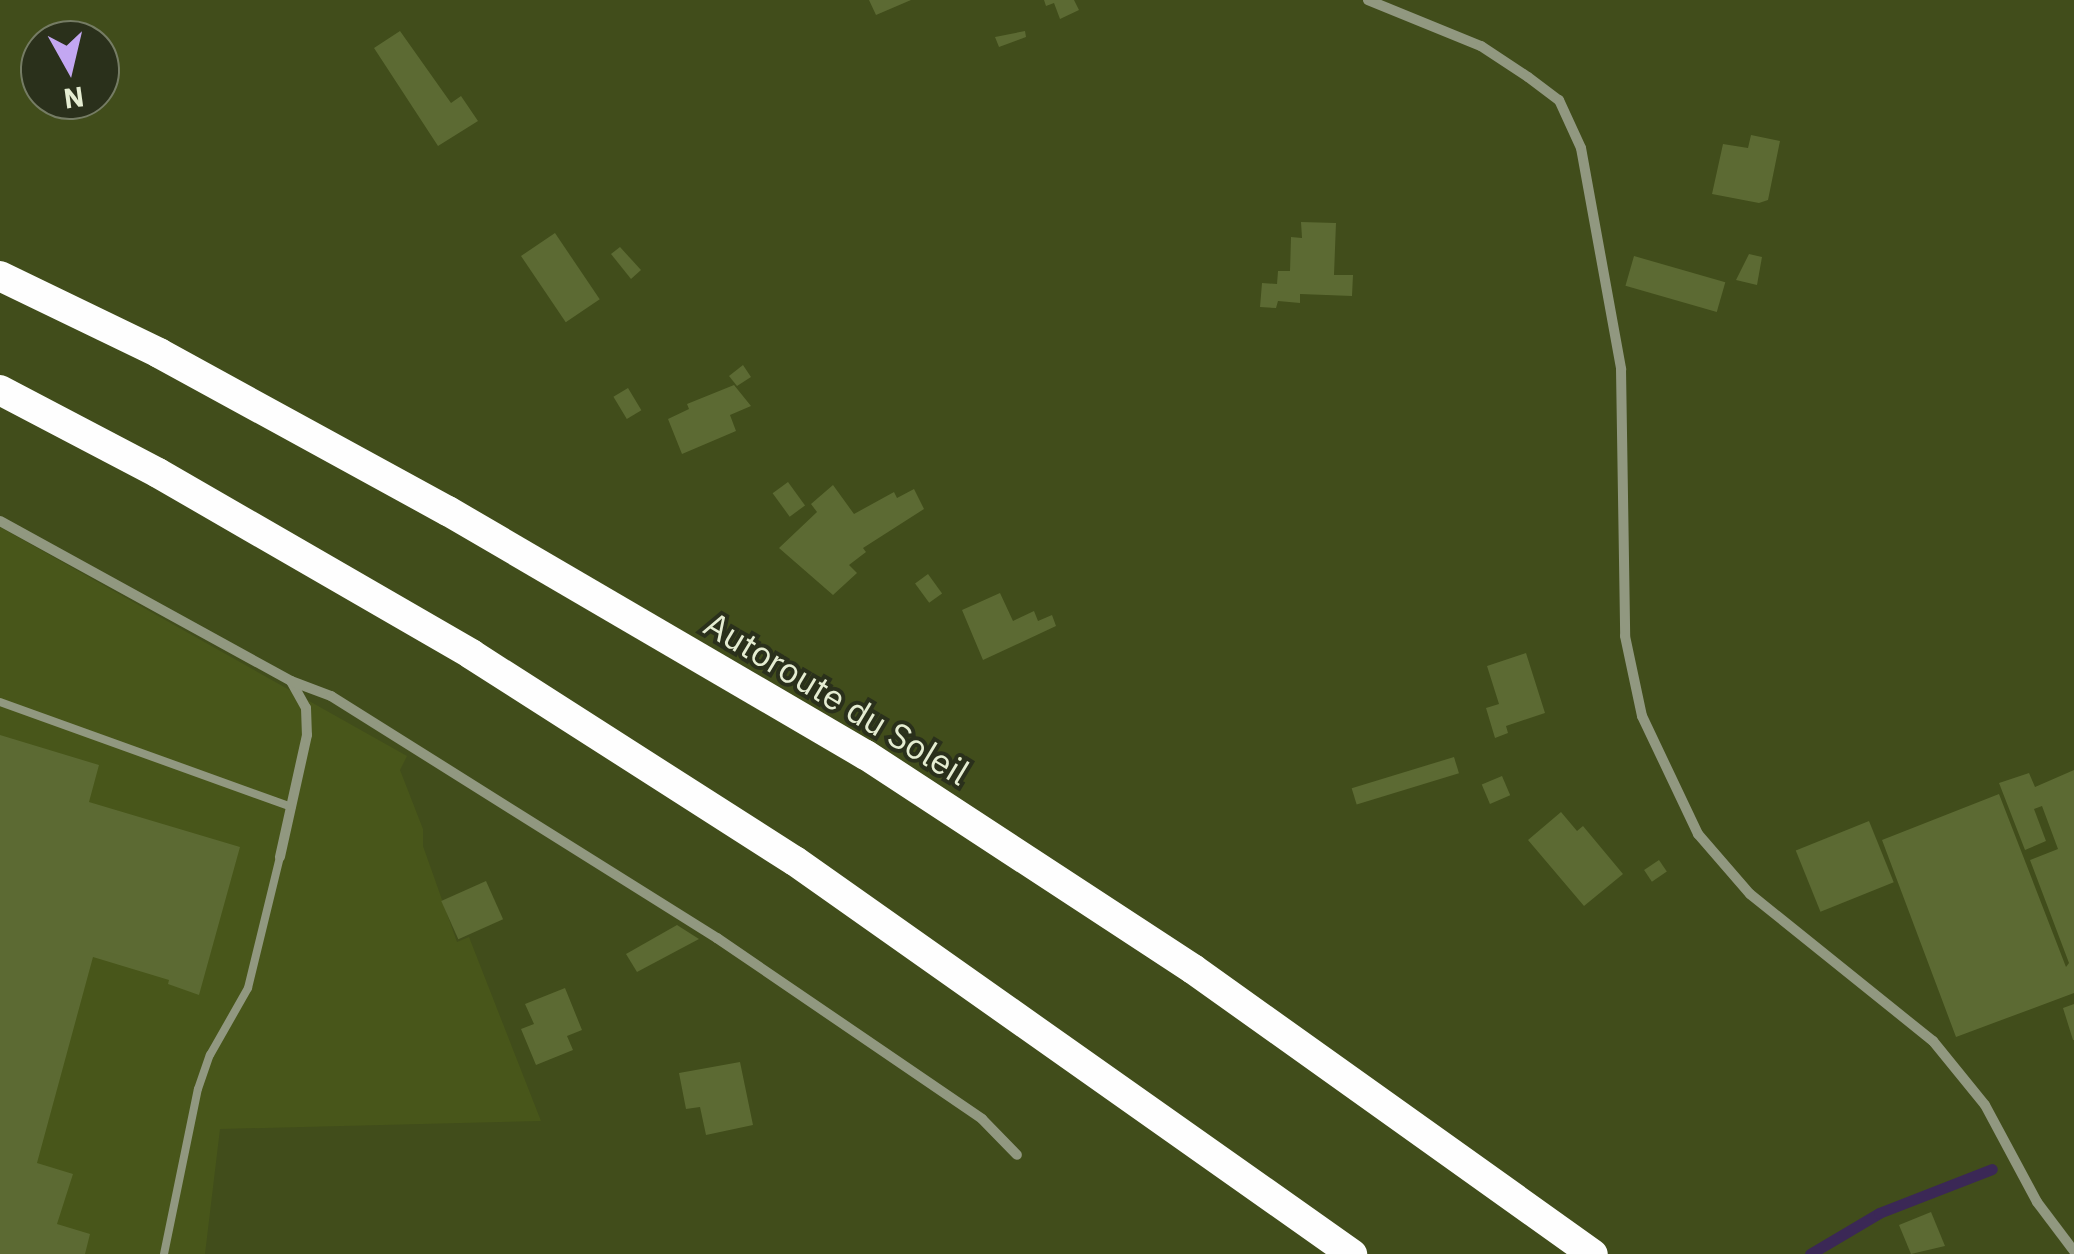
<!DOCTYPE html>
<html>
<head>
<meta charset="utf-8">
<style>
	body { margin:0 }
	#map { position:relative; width:2074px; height:1254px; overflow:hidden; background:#414d1b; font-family:"IBM Plex Sans",sans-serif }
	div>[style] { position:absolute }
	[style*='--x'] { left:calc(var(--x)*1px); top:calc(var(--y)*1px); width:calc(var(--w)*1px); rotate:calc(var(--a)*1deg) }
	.built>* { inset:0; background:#48561a }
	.stream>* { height:11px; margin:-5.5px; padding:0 5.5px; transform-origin:5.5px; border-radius:5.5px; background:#3b2856 }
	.building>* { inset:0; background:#5c6a33; transform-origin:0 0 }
	.service>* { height:8px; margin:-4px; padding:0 4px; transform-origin:4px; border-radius:4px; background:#919880 }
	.minor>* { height:10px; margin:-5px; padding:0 5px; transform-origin:5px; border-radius:5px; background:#919880 }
	.motorway>* { height:30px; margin:-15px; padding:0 15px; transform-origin:15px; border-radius:15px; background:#fefefe }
	span { translate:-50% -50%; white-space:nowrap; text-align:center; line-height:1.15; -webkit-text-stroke:8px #2a301b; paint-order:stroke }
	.street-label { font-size:35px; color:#e5edd2 }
	.north { position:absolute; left:20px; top:20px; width:100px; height:100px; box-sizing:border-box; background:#2a301b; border:2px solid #757c64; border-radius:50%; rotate:172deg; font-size:28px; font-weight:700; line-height:40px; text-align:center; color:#e5edd2 }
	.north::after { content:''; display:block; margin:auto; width:35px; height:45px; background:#c3a7f2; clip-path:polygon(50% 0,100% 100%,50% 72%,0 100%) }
</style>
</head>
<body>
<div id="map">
	<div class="built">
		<i style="clip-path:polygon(0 527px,407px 756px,400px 770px,423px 829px,423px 846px,457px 942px,469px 937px,541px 1121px,220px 1129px,205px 1254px,0 1254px)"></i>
	</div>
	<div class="stream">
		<i style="--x:1810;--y:1254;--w:80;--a:-30.7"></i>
		<i style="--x:1879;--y:1213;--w:121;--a:-21.3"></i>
	</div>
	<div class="building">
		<i style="clip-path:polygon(869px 0,911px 0,876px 15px)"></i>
		<i style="clip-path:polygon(1044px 0,1074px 0,1079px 10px,1060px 19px,1054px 3px,1046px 6px)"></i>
		<i style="clip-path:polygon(400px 31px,451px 103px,461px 96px,478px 121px,438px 146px,374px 48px)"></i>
		<i style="clip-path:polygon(1025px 31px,1026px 37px,999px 47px,995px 37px)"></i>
		<i style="clip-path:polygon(1751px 135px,1780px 141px,1768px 200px,1759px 203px,1712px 194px,1723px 144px,1748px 148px)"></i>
		<i style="clip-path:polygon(1301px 222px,1336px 223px,1334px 275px,1353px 275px,1352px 296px,1300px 294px,1300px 303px,1278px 301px,1276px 308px,1260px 307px,1262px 283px,1277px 284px,1278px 271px,1290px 271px,1291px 237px,1302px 238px)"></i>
		<i style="left:555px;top:233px;width:80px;height:41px;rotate:56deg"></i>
		<i style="clip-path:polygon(620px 247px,641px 270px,631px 279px,611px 254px)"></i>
		<i style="clip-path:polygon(1749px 254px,1762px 257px,1757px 285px,1736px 280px)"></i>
		<i style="left:1634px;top:256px;width:95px;height:31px;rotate:16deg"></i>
		<i style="clip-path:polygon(743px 365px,751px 377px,737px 386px,729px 376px)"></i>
		<i style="clip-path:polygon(734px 385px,751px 406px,730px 415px,736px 431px,682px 454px,668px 419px,689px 409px,687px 404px)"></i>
		<i style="left:628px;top:388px;width:26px;height:17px;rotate:59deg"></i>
		<i style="left:788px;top:482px;width:29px;height:19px;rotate:54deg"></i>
		<i style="clip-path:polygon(833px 485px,854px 514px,894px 492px,897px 498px,914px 489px,924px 509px,863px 548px,866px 552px,849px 565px,857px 573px,833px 595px,779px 548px,817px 512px,811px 504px)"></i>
		<i style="left:928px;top:574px;width:24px;height:16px;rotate:54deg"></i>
		<i style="clip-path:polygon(1000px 593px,1013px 621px,1034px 611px,1038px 621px,1052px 615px,1056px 626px,983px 660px,962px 610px)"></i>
		<i style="clip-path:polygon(1526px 653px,1545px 713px,1506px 726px,1508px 733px,1495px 738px,1486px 708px,1499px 704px,1487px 666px)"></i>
		<i style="clip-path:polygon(0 735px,99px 765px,89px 802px,240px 847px,199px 995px,168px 984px,169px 980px,93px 957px,37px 1163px,73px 1174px,57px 1224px,90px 1234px,85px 1254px,0 1254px)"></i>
		<i style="left:1454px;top:757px;width:17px;height:107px;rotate:73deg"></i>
		<i style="clip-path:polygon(2074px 770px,2074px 993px,1956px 1037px,1882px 840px,1999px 794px,2066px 967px,2069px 963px,2030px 860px,2058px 849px,2042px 806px,2034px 809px,2046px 841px,2025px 850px,1999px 783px,2029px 773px,2035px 787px)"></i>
		<i style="left:1502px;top:776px;width:21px;height:22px;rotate:67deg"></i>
		<i style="clip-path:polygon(1561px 812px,1577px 831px,1583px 826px,1623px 874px,1584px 906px,1528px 840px)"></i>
		<i style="left:1869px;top:821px;width:66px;height:79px;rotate:68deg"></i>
		<i style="left:1659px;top:860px;width:14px;height:18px;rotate:56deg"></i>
		<i style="left:486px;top:881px;width:42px;height:49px;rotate:66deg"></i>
		<i style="clip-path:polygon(677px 925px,699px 939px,637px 972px,626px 954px)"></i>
		<i style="clip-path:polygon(565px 988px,582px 1030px,567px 1036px,573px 1050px,536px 1065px,521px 1029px,534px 1024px,525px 1004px)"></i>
		<i style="clip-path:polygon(2074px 1004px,2074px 1040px,2073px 1040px,2063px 1008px)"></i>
		<i style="clip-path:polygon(740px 1062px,753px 1125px,706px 1135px,700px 1107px,686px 1109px,679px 1073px)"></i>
		<i style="clip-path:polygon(1931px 1212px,1945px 1246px,1911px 1254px,1899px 1225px)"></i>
	</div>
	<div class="service">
		<i style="--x:0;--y:702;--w:310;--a:19.8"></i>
		<i style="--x:164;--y:1254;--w:168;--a:-78.4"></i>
		<i style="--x:198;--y:1089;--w:36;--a:-71"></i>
		<i style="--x:210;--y:1055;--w:77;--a:-60.4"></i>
		<i style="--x:248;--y:988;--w:135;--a:-76.3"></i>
	</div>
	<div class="minor">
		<i style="--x:1368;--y:0;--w:122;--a:22.2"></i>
		<i style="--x:1481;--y:46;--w:56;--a:33.4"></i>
		<i style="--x:1528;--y:77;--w:39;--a:37"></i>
		<i style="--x:1559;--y:100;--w:53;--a:65.4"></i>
		<i style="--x:1581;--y:148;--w:225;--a:79.7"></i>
		<i style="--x:1621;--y:369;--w:267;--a:89.1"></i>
		<i style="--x:1625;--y:636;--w:82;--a:78"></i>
		<i style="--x:1642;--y:716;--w:131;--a:64.6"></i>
		<i style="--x:1698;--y:834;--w:79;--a:49.1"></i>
		<i style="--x:1750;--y:894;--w:235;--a:38.8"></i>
		<i style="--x:1933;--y:1041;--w:82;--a:50.9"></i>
		<i style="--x:1985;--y:1105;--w:110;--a:61.8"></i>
		<i style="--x:2037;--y:1202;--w:61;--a:52.9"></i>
		<i style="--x:0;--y:521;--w:332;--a:28.8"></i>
		<i style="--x:291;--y:681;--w:31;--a:61"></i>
		<i style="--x:306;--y:708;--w:27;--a:88"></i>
		<i style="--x:307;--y:735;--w:125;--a:102.5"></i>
		<i style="--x:291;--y:681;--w:43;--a:20.6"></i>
		<i style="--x:331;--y:696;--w:456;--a:32.1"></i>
		<i style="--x:717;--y:938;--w:321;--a:34.3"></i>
		<i style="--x:982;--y:1119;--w:50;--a:45.8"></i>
	</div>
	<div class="motorway">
		<i style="--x:0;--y:276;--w:177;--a:25.8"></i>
		<i style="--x:159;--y:353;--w:329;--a:28.7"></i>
		<i style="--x:448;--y:511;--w:484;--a:30.3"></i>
		<i style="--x:866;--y:755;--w:391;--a:33.2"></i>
		<i style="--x:1193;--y:969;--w:491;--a:35.5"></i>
		<i style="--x:0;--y:390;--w:178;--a:27.7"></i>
		<i style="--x:158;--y:473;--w:362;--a:30"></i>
		<i style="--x:471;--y:654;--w:384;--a:32.6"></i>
		<i style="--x:795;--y:861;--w:682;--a:35.21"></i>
	</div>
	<div class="street-label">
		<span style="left:837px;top:698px;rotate:31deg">Autoroute du Soleil</span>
	</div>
	<div class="north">N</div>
</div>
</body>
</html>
